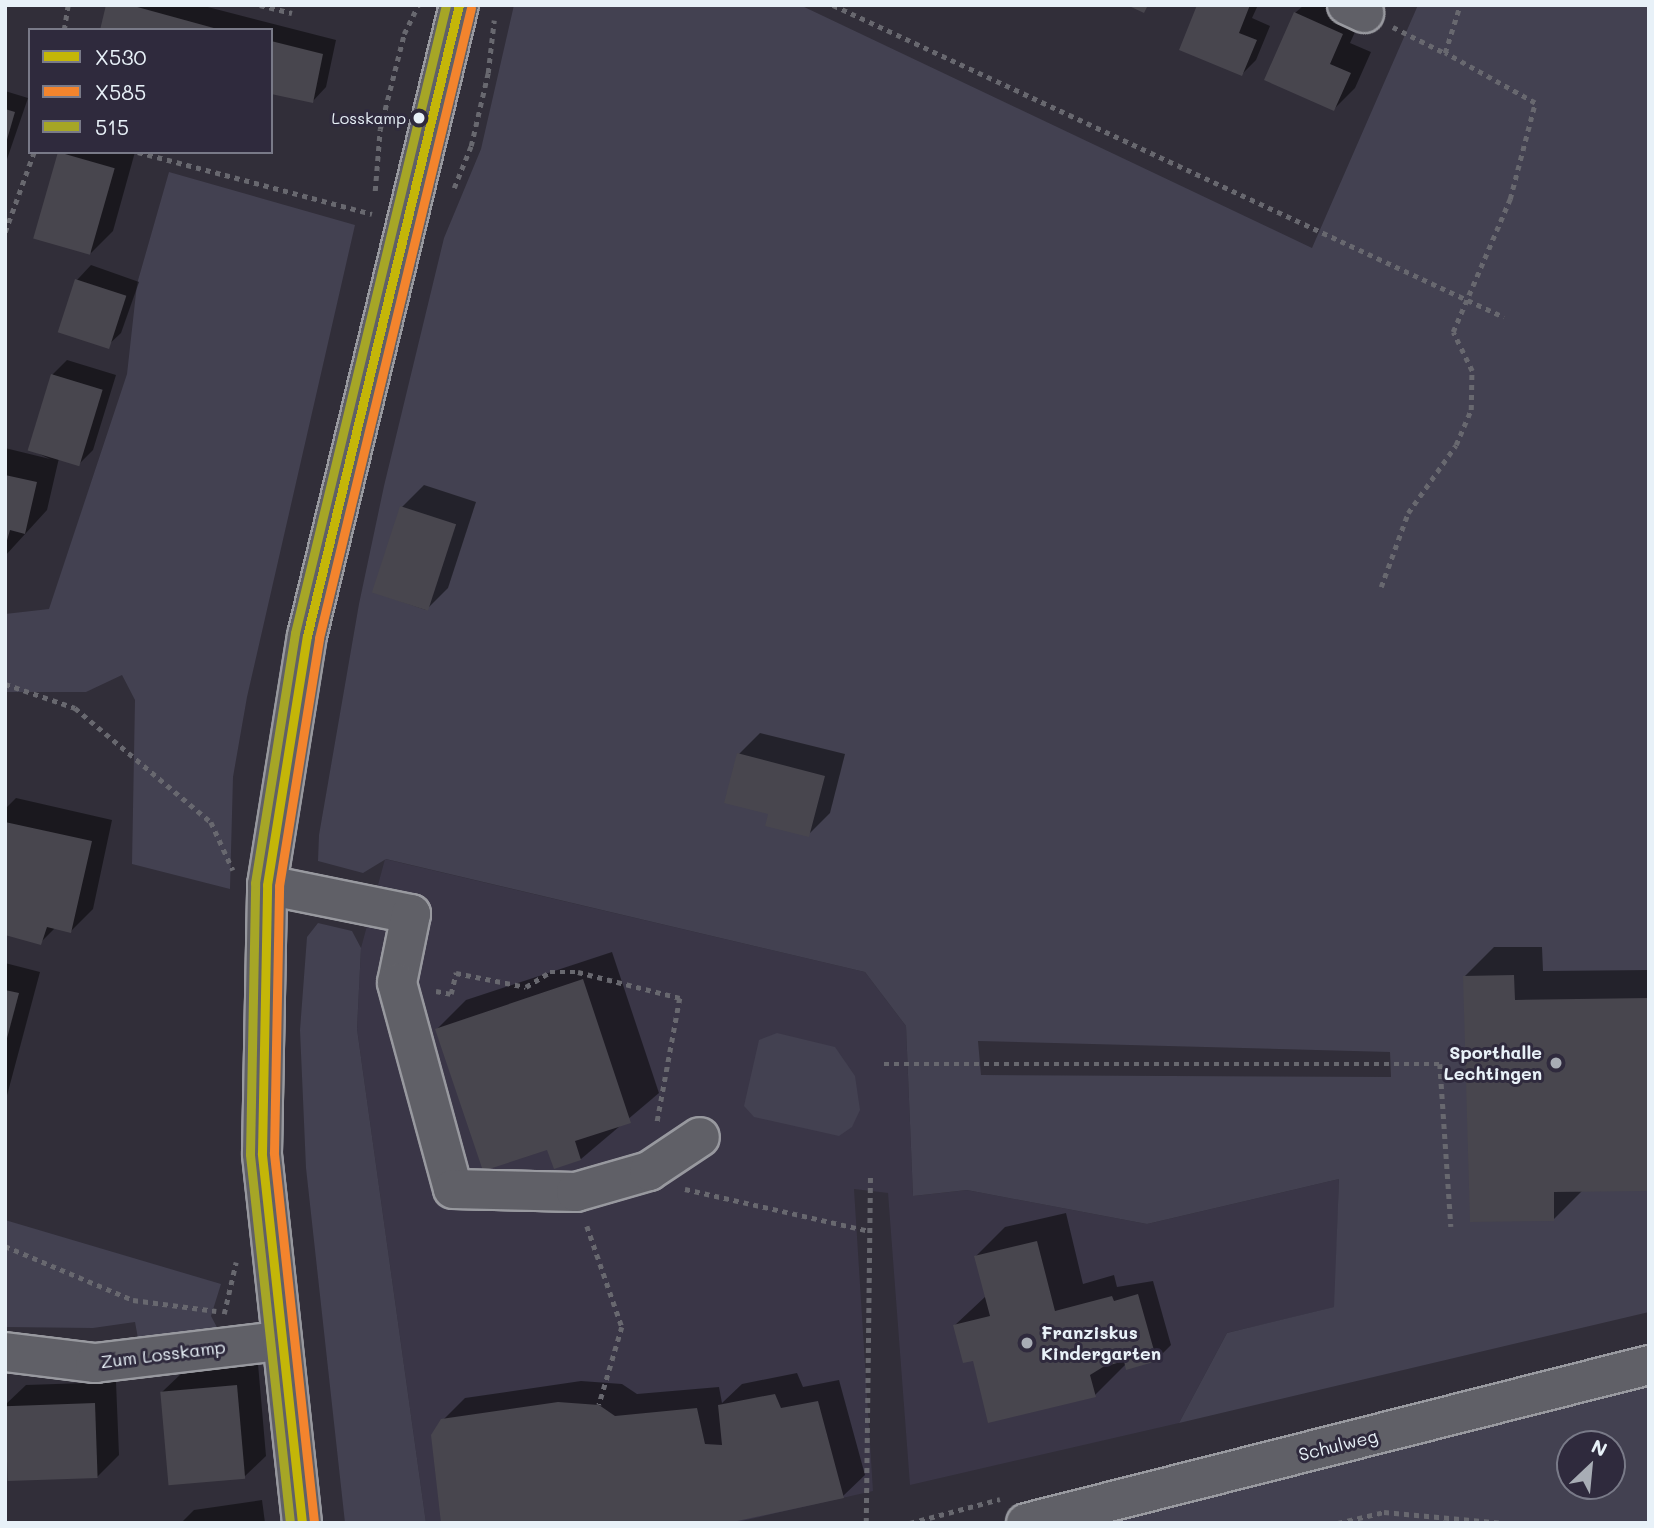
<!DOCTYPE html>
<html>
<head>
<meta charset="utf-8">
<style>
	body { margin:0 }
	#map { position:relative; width:1654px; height:1528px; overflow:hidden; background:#312e39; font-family:Mali,sans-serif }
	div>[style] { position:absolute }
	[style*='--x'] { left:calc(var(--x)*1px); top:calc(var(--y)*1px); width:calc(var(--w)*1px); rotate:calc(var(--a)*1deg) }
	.built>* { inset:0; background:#3a3647 }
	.green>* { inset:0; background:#434151 }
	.shadow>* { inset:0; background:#0007 }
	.building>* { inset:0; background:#48464e; transform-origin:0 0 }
	.path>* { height:4.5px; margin-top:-2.25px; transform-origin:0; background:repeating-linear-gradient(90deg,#68686f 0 5px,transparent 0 10px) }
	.roads { filter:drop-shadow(2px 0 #98999f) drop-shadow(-2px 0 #98999f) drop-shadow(0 2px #98999f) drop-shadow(0 -2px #98999f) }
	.minor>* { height:38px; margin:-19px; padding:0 19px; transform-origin:19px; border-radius:19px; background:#606067 }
	.bus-1>* { height:9px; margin:-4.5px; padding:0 4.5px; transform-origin:4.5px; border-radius:4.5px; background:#c4b608 }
	.bus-2>* { height:9px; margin:-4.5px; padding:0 4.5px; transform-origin:4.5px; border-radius:4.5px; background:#f3842d }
	.bus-3>* { height:9px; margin:-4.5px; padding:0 4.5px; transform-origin:4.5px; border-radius:4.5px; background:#a6a626 }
	.dots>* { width:19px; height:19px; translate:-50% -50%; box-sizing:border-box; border:4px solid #2f2a3d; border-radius:50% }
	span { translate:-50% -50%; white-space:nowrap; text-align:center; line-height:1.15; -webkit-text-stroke:6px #2f2a3d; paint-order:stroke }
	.bus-label { font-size:16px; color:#e8f1f8 }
	.right { translate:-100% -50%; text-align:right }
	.poi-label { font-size:18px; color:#e8f1f8; font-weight:700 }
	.left { translate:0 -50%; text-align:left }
	.street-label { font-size:18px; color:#e8f1f8 }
	.frame { position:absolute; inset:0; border:7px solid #e8f1f8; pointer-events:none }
	.legend { position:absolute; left:28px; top:28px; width:245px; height:126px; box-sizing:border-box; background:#2f2a3d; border:2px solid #797a88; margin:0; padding:9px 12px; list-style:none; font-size:21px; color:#e8f1f8 }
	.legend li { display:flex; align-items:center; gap:14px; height:35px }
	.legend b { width:35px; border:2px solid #797a88 }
	.north { position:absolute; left:1556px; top:1430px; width:70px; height:70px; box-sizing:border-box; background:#2f2a3d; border:2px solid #797a88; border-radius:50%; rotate:26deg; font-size:19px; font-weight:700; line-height:28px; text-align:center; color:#e8f1f8 }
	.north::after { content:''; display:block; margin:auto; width:24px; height:32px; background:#a8adb5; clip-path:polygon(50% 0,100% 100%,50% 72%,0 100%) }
</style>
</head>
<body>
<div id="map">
	<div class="built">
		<i style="clip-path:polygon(385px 859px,865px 972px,906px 1026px,913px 1196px,967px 1190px,1147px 1224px,1339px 1179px,1335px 1307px,1227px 1333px,1179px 1423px,910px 1485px,888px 1193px,854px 1189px,873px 1491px,733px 1523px,426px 1523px,357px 1029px,361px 948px)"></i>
	</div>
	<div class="green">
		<i style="clip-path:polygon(evenodd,514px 5px,800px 5px,1312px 248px,1418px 5px,1649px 5px,1649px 1312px,1179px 1423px,1227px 1333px,1334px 1307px,1339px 1179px,1147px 1224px,967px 1190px,913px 1196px,906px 1026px,865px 972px,386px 859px,363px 873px,318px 861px,319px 835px,359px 604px,384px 486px,444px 238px,481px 149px,514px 5px,978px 1041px,1390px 1052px,1391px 1077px,981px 1075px,978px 1041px)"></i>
		<i style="clip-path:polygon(169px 172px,355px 225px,247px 697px,233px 777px,230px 889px,132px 864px,135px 700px,122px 675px,86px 692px,5px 692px,5px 614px,49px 609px,127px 374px,137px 284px)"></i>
		<i style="clip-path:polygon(318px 923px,352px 931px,361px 948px,357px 1029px,426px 1523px,345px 1523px,306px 1168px,300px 1030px,307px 937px)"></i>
		<i style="clip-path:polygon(777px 1033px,835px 1047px,855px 1076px,860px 1110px,852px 1127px,839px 1136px,754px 1117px,744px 1106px,759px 1040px)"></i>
		<i style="clip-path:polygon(5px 1220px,221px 1284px,211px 1316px,220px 1333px,139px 1344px,135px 1322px,93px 1328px,5px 1327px)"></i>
		<i style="clip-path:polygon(evenodd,1649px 1386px,1649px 1523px,1119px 1523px,1119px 1521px,1649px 1386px,1570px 1444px,1612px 1444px,1612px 1486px,1570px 1486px,1570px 1444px)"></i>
	</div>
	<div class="shadow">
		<i style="clip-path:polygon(108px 5px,200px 5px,336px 40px,326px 87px,312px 102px,271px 92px,271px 30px,102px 30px)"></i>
		<i style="clip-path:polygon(1199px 5px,1258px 5px,1252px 18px,1270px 26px,1256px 60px,1242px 74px)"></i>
		<i style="clip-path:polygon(1304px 5px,1348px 5px,1364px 12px,1350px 43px,1371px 52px,1355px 88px,1334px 109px,1295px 13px)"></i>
		<i style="clip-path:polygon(5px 91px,28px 98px,5px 165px)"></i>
		<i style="clip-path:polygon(135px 152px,113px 231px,91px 253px,60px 153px)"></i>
		<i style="clip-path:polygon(91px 265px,139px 282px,121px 333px,106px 347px,77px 280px)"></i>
		<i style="clip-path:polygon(67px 360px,116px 375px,93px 450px,78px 465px,59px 458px,47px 510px,5px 556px,5px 448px,50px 459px,29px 449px,53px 374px)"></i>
		<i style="clip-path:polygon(424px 485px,476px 502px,448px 588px,426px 610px,374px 592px,402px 507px)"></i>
		<i style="clip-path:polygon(760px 733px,845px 754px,830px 813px,808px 835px,770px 813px,739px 754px)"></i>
		<i style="clip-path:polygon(16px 798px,112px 820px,93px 909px,71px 931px,56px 927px,40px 943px,5px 934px,5px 809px)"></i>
		<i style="clip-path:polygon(1494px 947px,1542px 947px,1543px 971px,1649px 970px,1649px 1189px,1583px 1190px,1553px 1220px,1465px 976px)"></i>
		<i style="clip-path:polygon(612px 952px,659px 1093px,581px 1159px,548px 1148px,437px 1029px,466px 1000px)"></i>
		<i style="clip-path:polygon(5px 963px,40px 972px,5px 1103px)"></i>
		<i style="clip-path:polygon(1066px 1213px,1083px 1284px,1114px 1275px,1117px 1287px,1153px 1281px,1171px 1345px,1156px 1360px,1126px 1364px,1095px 1395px,975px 1359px,955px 1325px,986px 1296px,976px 1256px,1005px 1227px)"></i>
		<i style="clip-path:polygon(258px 1364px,266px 1456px,244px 1477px,162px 1392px,184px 1371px)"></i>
		<i style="clip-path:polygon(797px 1373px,803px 1387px,839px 1380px,865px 1475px,843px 1496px,443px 1420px,465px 1398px,581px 1381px,622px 1384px,637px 1394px,719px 1387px,722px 1403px,742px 1384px)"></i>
		<i style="clip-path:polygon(116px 1382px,119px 1455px,97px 1477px,5px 1439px,5px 1405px,26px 1385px)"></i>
		<i style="clip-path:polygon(262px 1500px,265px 1523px,181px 1523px,194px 1510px)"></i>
	</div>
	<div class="building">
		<i style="clip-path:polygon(106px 5px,130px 5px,221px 30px,100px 30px)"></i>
		<i style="clip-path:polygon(1127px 5px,1148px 5px,1144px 13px)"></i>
		<i style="clip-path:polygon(1197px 5px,1250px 5px,1239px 33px,1257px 40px,1242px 76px,1179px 50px)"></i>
		<i style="clip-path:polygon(1294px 12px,1343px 34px,1330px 64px,1351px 73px,1334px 111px,1264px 80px)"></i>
		<i style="clip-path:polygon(271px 41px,323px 54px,313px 103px,271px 94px)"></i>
		<i style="clip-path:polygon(5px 109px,15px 112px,6px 143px,5px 142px)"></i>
		<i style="left:58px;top:152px;width:59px;height:90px;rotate:16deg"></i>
		<i style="left:75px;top:279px;width:54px;height:56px;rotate:18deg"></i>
		<i style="left:51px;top:374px;width:54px;height:80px;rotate:17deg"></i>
		<i style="clip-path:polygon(5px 475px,37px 482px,25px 534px,10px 530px,6px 544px)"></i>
		<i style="left:400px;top:506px;width:59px;height:91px;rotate:18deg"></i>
		<i style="clip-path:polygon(737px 753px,825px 776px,809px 837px,765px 826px,768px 814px,724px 803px)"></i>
		<i style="clip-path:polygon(5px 822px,92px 841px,71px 933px,47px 927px,41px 945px,5px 935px)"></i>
		<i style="clip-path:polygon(1514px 975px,1515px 1000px,1649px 998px,1649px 1191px,1554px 1192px,1554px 1221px,1470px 1222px,1463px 976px)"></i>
		<i style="clip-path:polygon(583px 979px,631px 1123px,575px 1141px,581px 1160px,554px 1169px,547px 1150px,483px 1171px,435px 1029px)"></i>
		<i style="clip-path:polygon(5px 990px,19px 993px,6px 1042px,5px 1042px)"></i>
		<i style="clip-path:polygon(1037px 1241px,1055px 1311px,1112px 1296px,1114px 1301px,1138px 1294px,1157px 1361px,1126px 1370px,1124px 1361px,1103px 1367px,1090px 1375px,1096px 1397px,988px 1423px,973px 1361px,963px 1363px,953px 1325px,990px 1316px,974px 1256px)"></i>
		<i style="left:237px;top:1385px;width:94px;height:77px;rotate:85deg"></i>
		<i style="clip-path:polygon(775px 1394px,781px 1408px,818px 1401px,844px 1498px,728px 1523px,441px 1523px,431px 1435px,441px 1419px,558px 1402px,599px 1405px,615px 1416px,697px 1408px,705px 1444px,722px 1445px,718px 1405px)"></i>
		<i style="left:95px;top:1403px;width:75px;height:90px;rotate:88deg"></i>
	</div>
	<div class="path">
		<i style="--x:260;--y:5;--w:33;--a:14"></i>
		<i style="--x:833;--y:5;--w:740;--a:24.94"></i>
		<i style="--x:1393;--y:27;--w:58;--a:26.6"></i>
		<i style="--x:1445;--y:53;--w:50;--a:-72.6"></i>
		<i style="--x:64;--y:30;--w:25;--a:-81"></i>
		<i style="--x:138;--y:152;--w:242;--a:14.8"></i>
		<i style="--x:454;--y:188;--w:45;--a:-68"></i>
		<i style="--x:471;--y:146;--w:75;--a:-76.9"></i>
		<i style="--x:488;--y:73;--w:53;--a:-83.5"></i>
		<i style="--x:375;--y:191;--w:62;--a:-85.4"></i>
		<i style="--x:380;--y:129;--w:98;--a:-75.8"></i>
		<i style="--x:404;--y:34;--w:32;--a:-64"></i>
		<i style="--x:5;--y:232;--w:85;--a:-70.1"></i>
		<i style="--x:1381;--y:587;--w:79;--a:-70"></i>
		<i style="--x:1408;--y:513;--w:83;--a:-54.8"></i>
		<i style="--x:1456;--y:445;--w:38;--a:-67"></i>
		<i style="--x:1471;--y:410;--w:39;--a:-89"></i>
		<i style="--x:1472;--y:371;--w:43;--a:-116"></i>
		<i style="--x:1453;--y:332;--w:145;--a:-66.8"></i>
		<i style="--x:1510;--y:199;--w:99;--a:-75.4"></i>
		<i style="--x:1535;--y:103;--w:103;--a:-150.9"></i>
		<i style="--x:5;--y:684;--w:74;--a:18.9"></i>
		<i style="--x:75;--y:708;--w:177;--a:40"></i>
		<i style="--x:211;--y:822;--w:53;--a:65.4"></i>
		<i style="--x:436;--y:991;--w:15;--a:11"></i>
		<i style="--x:451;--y:994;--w:22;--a:-77"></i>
		<i style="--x:456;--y:973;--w:71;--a:11.3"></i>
		<i style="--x:526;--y:987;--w:28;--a:-32"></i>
		<i style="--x:550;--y:972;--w:28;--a:0"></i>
		<i style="--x:578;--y:972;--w:105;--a:14.3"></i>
		<i style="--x:680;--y:998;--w:127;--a:100.4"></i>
		<i style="--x:884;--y:1064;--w:556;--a:0"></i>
		<i style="--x:1440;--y:1064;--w:163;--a:86.1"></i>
		<i style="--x:685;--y:1189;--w:190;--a:12.8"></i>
		<i style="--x:587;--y:1226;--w:107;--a:70.9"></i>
		<i style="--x:622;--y:1327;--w:81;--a:106.4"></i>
		<i style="--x:5;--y:1246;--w:139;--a:22.9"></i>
		<i style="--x:133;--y:1300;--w:84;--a:7.5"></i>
		<i style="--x:224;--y:1314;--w:53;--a:-77"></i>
		<i style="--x:866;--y:1523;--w:348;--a:-89.3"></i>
		<i style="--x:910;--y:1523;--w:93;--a:-14.9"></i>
		<i style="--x:1338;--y:1523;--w:47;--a:-13.4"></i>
		<i style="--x:1384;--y:1512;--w:120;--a:5.3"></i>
	</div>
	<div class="roads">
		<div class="minor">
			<i style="--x:1347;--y:5;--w:19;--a:25"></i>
			<i style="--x:267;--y:885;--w:147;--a:11.4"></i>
			<i style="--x:411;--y:914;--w:70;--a:101.5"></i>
			<i style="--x:397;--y:983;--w:213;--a:74.8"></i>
			<i style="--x:453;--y:1189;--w:123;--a:1.4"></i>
			<i style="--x:576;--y:1192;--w:76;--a:-16"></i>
			<i style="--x:649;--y:1171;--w:61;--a:-33.7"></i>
			<i style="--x:5;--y:1352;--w:91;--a:7"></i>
			<i style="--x:95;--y:1363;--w:186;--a:-6.8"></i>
			<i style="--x:302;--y:1523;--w:372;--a:-96.2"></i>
			<i style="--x:262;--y:1153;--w:268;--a:-88.9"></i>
			<i style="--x:267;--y:885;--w:252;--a:-80.9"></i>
			<i style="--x:307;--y:636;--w:649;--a:-76.46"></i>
			<i style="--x:1026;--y:1523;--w:643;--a:-14.23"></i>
		</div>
	</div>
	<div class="bus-1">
		<i style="--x:302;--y:1523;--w:372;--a:-96.2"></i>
		<i style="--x:262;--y:1153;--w:268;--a:-88.9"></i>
		<i style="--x:267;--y:885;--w:252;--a:-80.9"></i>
		<i style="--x:307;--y:636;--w:649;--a:-76.46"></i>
	</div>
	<div class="bus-2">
		<i style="--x:314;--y:1522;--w:372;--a:-96.2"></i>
		<i style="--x:274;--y:1152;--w:266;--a:-88.9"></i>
		<i style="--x:279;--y:886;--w:251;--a:-80.8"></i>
		<i style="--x:319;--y:638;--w:648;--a:-76.44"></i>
	</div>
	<div class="bus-3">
		<i style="--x:290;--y:1523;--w:371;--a:-96.2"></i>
		<i style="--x:250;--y:1154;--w:271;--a:-88.9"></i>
		<i style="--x:255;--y:883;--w:253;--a:-80.9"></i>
		<i style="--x:295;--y:633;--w:646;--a:-76.48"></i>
	</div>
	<div class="dots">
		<i style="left:419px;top:118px;background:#e8f1f8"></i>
		<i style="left:1556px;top:1063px;background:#a8adb5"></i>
		<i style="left:1027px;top:1343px;background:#a8adb5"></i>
	</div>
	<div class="bus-label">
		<span class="right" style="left:406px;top:118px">Losskamp</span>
	</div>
	<div class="poi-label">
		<span class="right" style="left:1542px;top:1063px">Sporthalle<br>Lechtingen</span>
		<span class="left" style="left:1041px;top:1343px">Franziskus<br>Kindergarten</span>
	</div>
	<div class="street-label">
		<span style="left:163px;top:1354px;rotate:-7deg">Zum Losskamp</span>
		<span style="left:1338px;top:1445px;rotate:-14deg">Schulweg</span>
	</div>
	<div class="frame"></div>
	<ul class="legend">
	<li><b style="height:9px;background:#c4b608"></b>X530</li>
	<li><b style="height:9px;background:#f3842d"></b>X585</li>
	<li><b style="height:9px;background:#a6a626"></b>515</li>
	</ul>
	<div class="north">N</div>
</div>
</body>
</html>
